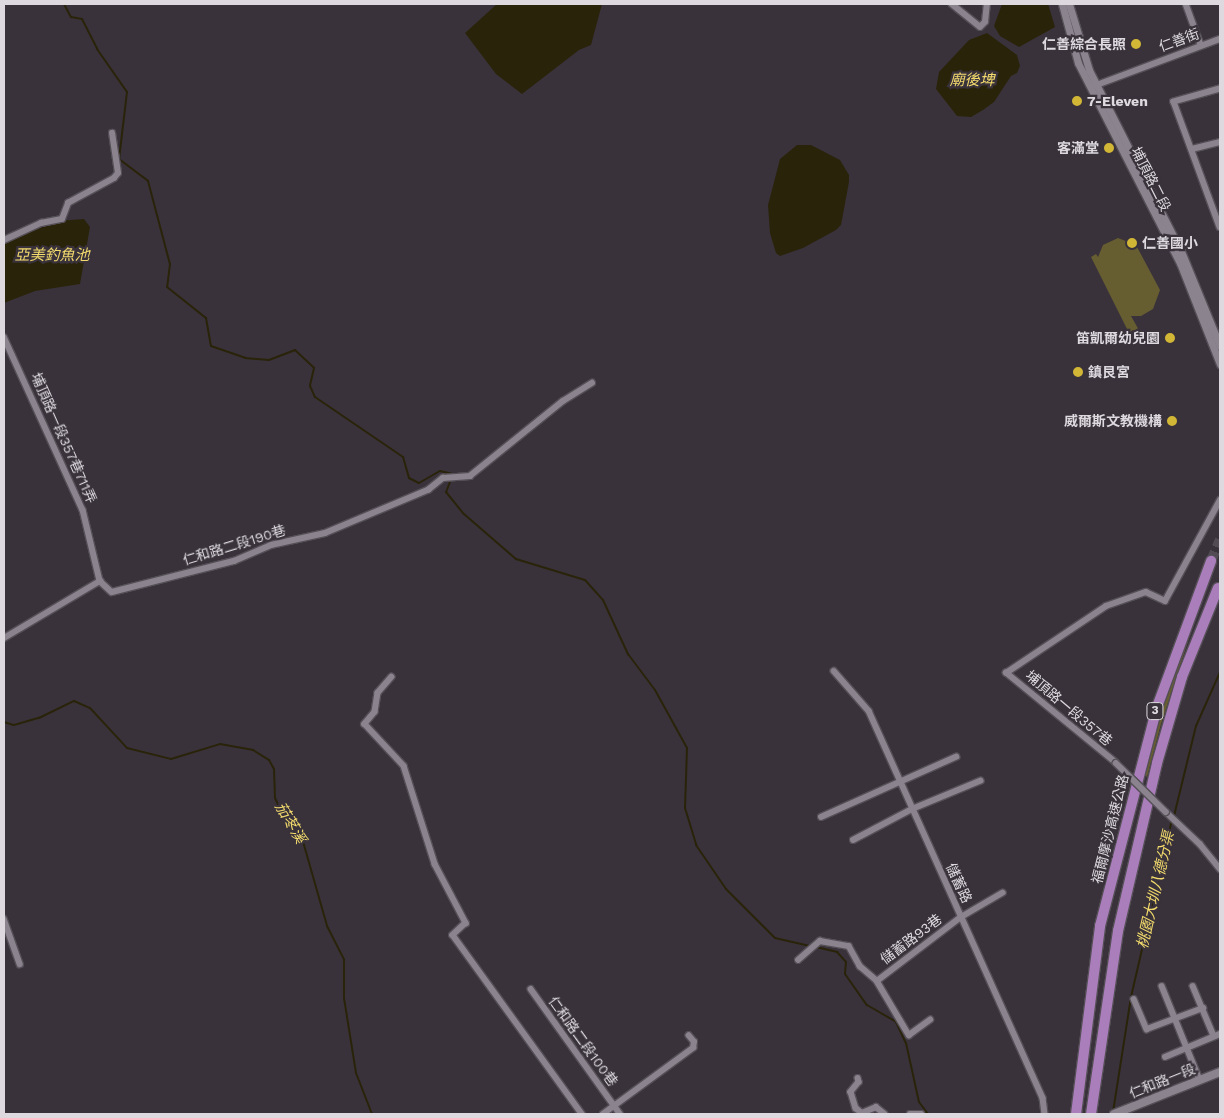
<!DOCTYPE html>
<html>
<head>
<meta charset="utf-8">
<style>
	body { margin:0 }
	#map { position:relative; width:1224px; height:1118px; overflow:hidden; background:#39323b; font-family:"Work Sans","Noto Sans TC",sans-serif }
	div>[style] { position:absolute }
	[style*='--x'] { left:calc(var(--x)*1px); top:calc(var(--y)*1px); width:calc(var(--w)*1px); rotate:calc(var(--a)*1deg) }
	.green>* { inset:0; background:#665d31 }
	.water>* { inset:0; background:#29230a }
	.stream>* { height:2px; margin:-1px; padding:0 1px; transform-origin:1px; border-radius:1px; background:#29230a }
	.motorway-tunnel>* { height:10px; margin-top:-5px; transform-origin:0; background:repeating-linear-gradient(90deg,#524b54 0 10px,transparent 0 15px) }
	.roads { filter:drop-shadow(1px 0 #554f57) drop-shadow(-1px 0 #554f57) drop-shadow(0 1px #554f57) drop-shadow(0 -1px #554f57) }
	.minor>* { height:5.5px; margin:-2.75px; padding:0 2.75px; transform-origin:2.75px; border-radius:2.75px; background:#8b838e }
	.tertiary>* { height:7px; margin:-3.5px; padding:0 3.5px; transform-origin:3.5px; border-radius:3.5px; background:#8b838e }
	.secondary>* { height:8px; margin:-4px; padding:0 4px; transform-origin:4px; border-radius:4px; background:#8b838e }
	.motorway>* { height:10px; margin:-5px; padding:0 5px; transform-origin:5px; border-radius:5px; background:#aa7dbb }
	.bridges { filter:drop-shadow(1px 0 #554f57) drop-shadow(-1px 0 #554f57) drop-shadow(0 1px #554f57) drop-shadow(0 -1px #554f57) }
	.minor-bridge>* { height:5.5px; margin:-2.75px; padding:0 2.75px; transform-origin:2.75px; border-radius:2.75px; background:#8b838e }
	.dots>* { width:14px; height:14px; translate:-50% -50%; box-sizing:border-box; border:2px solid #39323b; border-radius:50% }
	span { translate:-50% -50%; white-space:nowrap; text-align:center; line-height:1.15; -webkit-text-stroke:4.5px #39323b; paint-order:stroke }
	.shield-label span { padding:1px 4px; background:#39323b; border:1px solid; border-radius:4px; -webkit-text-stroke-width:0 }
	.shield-label { font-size:12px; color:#ddd9df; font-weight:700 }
	.street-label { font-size:14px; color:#ddd9df }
	.poi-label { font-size:14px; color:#ddd9df; font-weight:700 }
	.right { translate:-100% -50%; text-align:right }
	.left { translate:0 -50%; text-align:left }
	.water-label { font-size:15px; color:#f2da6c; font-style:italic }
	.frame { position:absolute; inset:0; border:5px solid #ddd9df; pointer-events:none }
</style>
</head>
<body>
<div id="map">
	<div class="green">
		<i style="clip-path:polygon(1118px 238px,1136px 245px,1160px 290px,1153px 309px,1141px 316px,1131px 316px,1140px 332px,1131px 337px,1091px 257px,1096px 254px,1098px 257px,1103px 245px)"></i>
		<i style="clip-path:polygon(1195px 620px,1161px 724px,1147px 777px,1144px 774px,1169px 686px)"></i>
	</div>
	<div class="water">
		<i style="clip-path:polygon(497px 4px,602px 4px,591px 45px,579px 50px,522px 94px,496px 74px,465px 33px)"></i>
		<i style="clip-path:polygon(1002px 4px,1048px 4px,1055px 27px,1019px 47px,1000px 36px,994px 26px)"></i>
		<i style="clip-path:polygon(987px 33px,1017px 55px,1020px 66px,1017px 73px,1011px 76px,994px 102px,983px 110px,971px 117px,957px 116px,936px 89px,939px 72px,969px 40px)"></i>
		<i style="clip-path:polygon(797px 145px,811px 145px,840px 160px,849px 175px,849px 182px,841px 225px,836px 230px,803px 248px,780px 256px,776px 253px,770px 233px,768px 205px,780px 159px)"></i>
		<i style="clip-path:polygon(84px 219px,90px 227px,80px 284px,35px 291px,4px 303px,4px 243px,57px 221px)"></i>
	</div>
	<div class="stream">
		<i style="--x:64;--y:4;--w:15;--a:62"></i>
		<i style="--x:71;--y:17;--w:11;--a:10"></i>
		<i style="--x:82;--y:19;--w:34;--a:63"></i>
		<i style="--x:97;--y:49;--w:52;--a:55.1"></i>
		<i style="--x:127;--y:92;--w:67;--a:96.8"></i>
		<i style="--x:119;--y:159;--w:36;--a:37"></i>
		<i style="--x:148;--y:181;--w:86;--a:75.2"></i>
		<i style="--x:170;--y:264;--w:23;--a:97"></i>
		<i style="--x:167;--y:287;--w:50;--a:38.5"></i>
		<i style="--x:206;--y:318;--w:28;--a:80"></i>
		<i style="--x:211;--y:346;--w:36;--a:19"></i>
		<i style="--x:245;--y:358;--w:24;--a:5"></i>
		<i style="--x:269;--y:360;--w:28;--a:-21"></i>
		<i style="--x:295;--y:350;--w:26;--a:43"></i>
		<i style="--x:314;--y:368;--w:18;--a:103"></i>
		<i style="--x:310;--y:386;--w:12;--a:66"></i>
		<i style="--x:315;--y:397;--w:107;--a:34.3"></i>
		<i style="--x:403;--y:457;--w:22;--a:74"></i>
		<i style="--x:409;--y:478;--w:11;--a:27"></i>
		<i style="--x:419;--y:483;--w:24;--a:-30"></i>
		<i style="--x:440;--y:471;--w:13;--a:13"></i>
		<i style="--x:453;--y:474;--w:19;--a:111"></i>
		<i style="--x:446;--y:492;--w:28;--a:51"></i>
		<i style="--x:464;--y:514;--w:69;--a:40.9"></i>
		<i style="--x:516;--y:559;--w:72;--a:16.9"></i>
		<i style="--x:585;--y:580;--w:27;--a:48"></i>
		<i style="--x:603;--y:600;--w:60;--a:65.2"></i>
		<i style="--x:628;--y:654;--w:45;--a:53.1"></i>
		<i style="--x:655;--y:690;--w:66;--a:61.1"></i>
		<i style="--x:687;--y:748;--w:60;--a:91.9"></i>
		<i style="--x:685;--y:808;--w:39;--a:73"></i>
		<i style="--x:696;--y:845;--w:53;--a:55.7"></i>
		<i style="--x:726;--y:889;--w:69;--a:45"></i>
		<i style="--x:775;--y:938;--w:37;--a:13"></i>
		<i style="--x:4;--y:722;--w:10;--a:17"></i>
		<i style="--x:14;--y:725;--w:26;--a:-16"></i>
		<i style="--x:39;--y:718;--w:39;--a:-26"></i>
		<i style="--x:74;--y:701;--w:17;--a:24"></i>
		<i style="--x:90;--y:708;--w:54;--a:47.2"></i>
		<i style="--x:127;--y:748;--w:45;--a:14"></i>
		<i style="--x:171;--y:759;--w:51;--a:-17"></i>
		<i style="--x:220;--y:744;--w:34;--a:10"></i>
		<i style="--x:253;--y:750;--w:19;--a:32"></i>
		<i style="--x:269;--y:760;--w:10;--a:61"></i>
		<i style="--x:274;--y:769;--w:29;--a:88"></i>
		<i style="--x:275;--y:798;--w:21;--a:65"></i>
		<i style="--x:284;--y:817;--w:34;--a:54"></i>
		<i style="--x:304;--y:845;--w:84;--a:74.1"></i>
		<i style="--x:327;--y:926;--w:38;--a:63"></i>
		<i style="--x:344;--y:960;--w:38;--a:90"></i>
		<i style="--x:344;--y:998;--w:76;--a:80.9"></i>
		<i style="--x:356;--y:1073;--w:44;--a:68.7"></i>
		<i style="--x:1174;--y:816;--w:93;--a:-76.3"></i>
		<i style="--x:1196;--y:726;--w:59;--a:-66"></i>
		<i style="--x:816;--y:947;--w:22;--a:13"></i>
		<i style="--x:837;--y:952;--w:13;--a:48"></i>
		<i style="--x:846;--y:962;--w:12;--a:95"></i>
		<i style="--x:845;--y:974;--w:38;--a:55"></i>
		<i style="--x:867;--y:1005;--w:34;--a:30"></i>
		<i style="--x:896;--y:1022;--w:23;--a:65"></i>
		<i style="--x:906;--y:1043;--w:60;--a:77.6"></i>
		<i style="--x:919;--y:1102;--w:15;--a:53"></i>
		<i style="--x:1113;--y:1112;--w:116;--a:-81.1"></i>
		<i style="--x:1131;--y:997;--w:182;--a:-77"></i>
	</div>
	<div class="motorway-tunnel">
		<i style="--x:1211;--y:561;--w:23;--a:-67"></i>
	</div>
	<div class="roads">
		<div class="minor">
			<i style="--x:952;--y:4;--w:36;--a:39"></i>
			<i style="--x:980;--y:27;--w:7;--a:-45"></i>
			<i style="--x:985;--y:22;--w:18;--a:-84"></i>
			<i style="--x:1186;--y:4;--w:44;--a:69.9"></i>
			<i style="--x:1094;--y:86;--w:134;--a:-20.5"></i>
			<i style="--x:1220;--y:89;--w:48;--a:164.2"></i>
			<i style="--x:1174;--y:102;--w:133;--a:69.8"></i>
			<i style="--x:1192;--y:149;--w:29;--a:-14"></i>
			<i style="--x:4;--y:240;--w:41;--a:-24.7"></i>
			<i style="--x:41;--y:223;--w:21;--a:-11"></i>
			<i style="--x:62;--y:219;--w:17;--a:-69"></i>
			<i style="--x:68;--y:203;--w:52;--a:-28.5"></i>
			<i style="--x:114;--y:178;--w:6;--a:-51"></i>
			<i style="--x:118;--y:173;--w:40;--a:-98.5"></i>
			<i style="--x:4;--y:337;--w:190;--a:65.5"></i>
			<i style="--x:83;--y:510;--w:73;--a:76.5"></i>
			<i style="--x:100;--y:581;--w:16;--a:43"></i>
			<i style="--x:112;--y:592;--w:126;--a:-14.3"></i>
			<i style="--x:234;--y:561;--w:40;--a:-23.4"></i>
			<i style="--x:271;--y:545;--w:55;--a:-12.5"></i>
			<i style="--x:325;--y:533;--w:112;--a:-22.7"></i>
			<i style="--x:428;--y:490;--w:19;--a:-39"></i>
			<i style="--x:443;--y:478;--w:27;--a:-4"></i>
			<i style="--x:470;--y:476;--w:119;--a:-38.9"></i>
			<i style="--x:563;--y:401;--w:34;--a:-32"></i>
			<i style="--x:4;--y:638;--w:112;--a:-30.7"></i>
			<i style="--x:834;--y:671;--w:53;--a:48.8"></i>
			<i style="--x:869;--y:711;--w:424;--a:65.8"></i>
			<i style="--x:1043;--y:1098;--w:16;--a:83"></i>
			<i style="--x:392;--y:677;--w:21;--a:131"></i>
			<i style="--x:378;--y:693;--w:19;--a:99"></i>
			<i style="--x:375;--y:712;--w:16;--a:130"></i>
			<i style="--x:365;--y:724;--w:57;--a:47.1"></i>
			<i style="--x:404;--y:766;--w:103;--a:72.4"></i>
			<i style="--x:435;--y:864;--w:67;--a:62.3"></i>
			<i style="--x:466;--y:923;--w:18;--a:137"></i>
			<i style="--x:453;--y:935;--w:221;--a:54.2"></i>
			<i style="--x:1116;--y:763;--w:142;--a:-140.7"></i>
			<i style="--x:1006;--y:673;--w:120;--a:-33.8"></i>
			<i style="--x:1106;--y:606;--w:42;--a:-19.3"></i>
			<i style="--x:1146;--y:592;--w:21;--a:25"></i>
			<i style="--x:1165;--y:601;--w:115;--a:-61.4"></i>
			<i style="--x:1166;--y:812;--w:47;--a:43.3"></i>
			<i style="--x:1200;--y:844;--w:32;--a:51"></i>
			<i style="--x:821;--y:817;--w:148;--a:-24"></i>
			<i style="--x:853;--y:840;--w:67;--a:-27.7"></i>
			<i style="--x:912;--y:809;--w:74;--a:-22.4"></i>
			<i style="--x:4;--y:919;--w:48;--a:70.4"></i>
			<i style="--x:798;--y:960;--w:29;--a:-41"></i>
			<i style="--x:820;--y:941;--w:29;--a:10"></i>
			<i style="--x:849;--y:946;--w:23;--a:61"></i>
			<i style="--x:860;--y:966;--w:23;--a:41"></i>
			<i style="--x:877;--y:981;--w:63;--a:59.3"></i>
			<i style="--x:909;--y:1035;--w:26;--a:-36"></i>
			<i style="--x:877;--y:981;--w:106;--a:-37.3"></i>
			<i style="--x:961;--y:917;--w:48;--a:-30.3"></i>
			<i style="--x:1162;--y:986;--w:101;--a:68"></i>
			<i style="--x:1193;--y:986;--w:54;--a:67.2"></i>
			<i style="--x:531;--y:989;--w:153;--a:54.5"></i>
			<i style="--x:1134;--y:999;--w:33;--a:67"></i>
			<i style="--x:1147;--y:1029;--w:60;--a:-20.6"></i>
			<i style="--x:1165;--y:1057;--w:60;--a:-22.7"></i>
			<i style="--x:858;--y:1078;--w:4;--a:76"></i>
			<i style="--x:859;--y:1082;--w:13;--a:129"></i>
			<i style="--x:851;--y:1092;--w:17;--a:73"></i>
			<i style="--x:856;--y:1108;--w:8;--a:40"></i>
			<i style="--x:862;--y:1113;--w:15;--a:-23"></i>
			<i style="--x:876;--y:1107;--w:11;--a:38"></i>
			<i style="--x:603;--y:1114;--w:112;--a:-36.3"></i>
			<i style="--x:693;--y:1048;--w:6;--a:-81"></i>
			<i style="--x:694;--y:1042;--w:8;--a:-130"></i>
			<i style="--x:910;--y:1114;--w:11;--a:0"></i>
		</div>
		<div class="tertiary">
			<i style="--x:1062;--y:4;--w:61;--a:74.8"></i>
			<i style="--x:1078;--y:63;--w:225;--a:63"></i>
			<i style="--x:1180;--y:263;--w:109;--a:68.4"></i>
			<i style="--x:1069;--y:4;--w:69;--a:73.1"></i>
			<i style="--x:1089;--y:70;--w:203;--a:63.1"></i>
			<i style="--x:1181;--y:251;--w:103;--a:67.7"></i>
		</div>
		<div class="secondary">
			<i style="--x:1114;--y:1114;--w:114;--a:-21.6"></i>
		</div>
		<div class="motorway">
			<i style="--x:1076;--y:1114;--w:190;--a:-82.7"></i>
			<i style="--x:1100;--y:926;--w:226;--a:-75.4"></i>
			<i style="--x:1157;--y:707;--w:156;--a:-69.7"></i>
			<i style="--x:1091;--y:1114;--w:185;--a:-81.6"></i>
			<i style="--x:1118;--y:931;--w:172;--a:-76.9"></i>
			<i style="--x:1157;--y:763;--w:90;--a:-73.8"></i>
			<i style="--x:1182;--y:677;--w:96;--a:-68"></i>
		</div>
	</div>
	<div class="bridges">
		<div class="minor-bridge">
			<i style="--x:1116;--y:763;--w:70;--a:44.4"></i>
		</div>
	</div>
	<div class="dots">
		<i style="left:1136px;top:44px;background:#d2b736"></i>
		<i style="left:1077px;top:101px;background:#d2b736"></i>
		<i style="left:1109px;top:148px;background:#d2b736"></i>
		<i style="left:1132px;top:243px;background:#d2b736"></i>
		<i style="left:1170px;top:338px;background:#d2b736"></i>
		<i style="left:1078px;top:372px;background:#d2b736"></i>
		<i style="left:1172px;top:421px;background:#d2b736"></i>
	</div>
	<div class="shield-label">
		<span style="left:1155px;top:711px">3</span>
	</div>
	<div class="street-label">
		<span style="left:1179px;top:40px;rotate:-20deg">仁善街</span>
		<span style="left:1151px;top:179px;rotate:63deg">埔頂路二段</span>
		<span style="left:64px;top:438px;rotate:66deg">埔頂路一段357巷711弄</span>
		<span style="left:234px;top:545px;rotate:-17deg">仁和路二段190巷</span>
		<span style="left:1069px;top:708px;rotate:40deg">埔頂路一段357巷</span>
		<span style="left:1110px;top:829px;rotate:-76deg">福爾摩沙高速公路</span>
		<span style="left:959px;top:883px;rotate:65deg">儲蓄路</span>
		<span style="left:911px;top:939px;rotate:-37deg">儲蓄路93巷</span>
		<span style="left:583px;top:1041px;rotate:54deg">仁和路二段100巷</span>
		<span style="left:1162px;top:1081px;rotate:-22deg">仁和路一段</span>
	</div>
	<div class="poi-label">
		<span class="right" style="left:1126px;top:44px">仁善綜合長照</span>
		<span class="left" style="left:1087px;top:101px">7-Eleven</span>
		<span class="right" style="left:1099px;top:148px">客滿堂</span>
		<span class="left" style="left:1142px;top:243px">仁善國小</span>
		<span class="right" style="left:1160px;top:338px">笛凱爾幼兒園</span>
		<span class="left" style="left:1088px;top:372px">鎮艮宮</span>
		<span class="right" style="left:1162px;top:421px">威爾斯文教機構</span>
	</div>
	<div class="water-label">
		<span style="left:972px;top:81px">廟後埤</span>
		<span style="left:52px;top:256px">亞美釣魚池</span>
		<span style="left:290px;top:823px;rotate:59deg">茄苳溪</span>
		<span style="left:1156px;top:890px;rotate:-77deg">桃園大圳八德分渠</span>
	</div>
	<div class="frame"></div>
</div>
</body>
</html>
